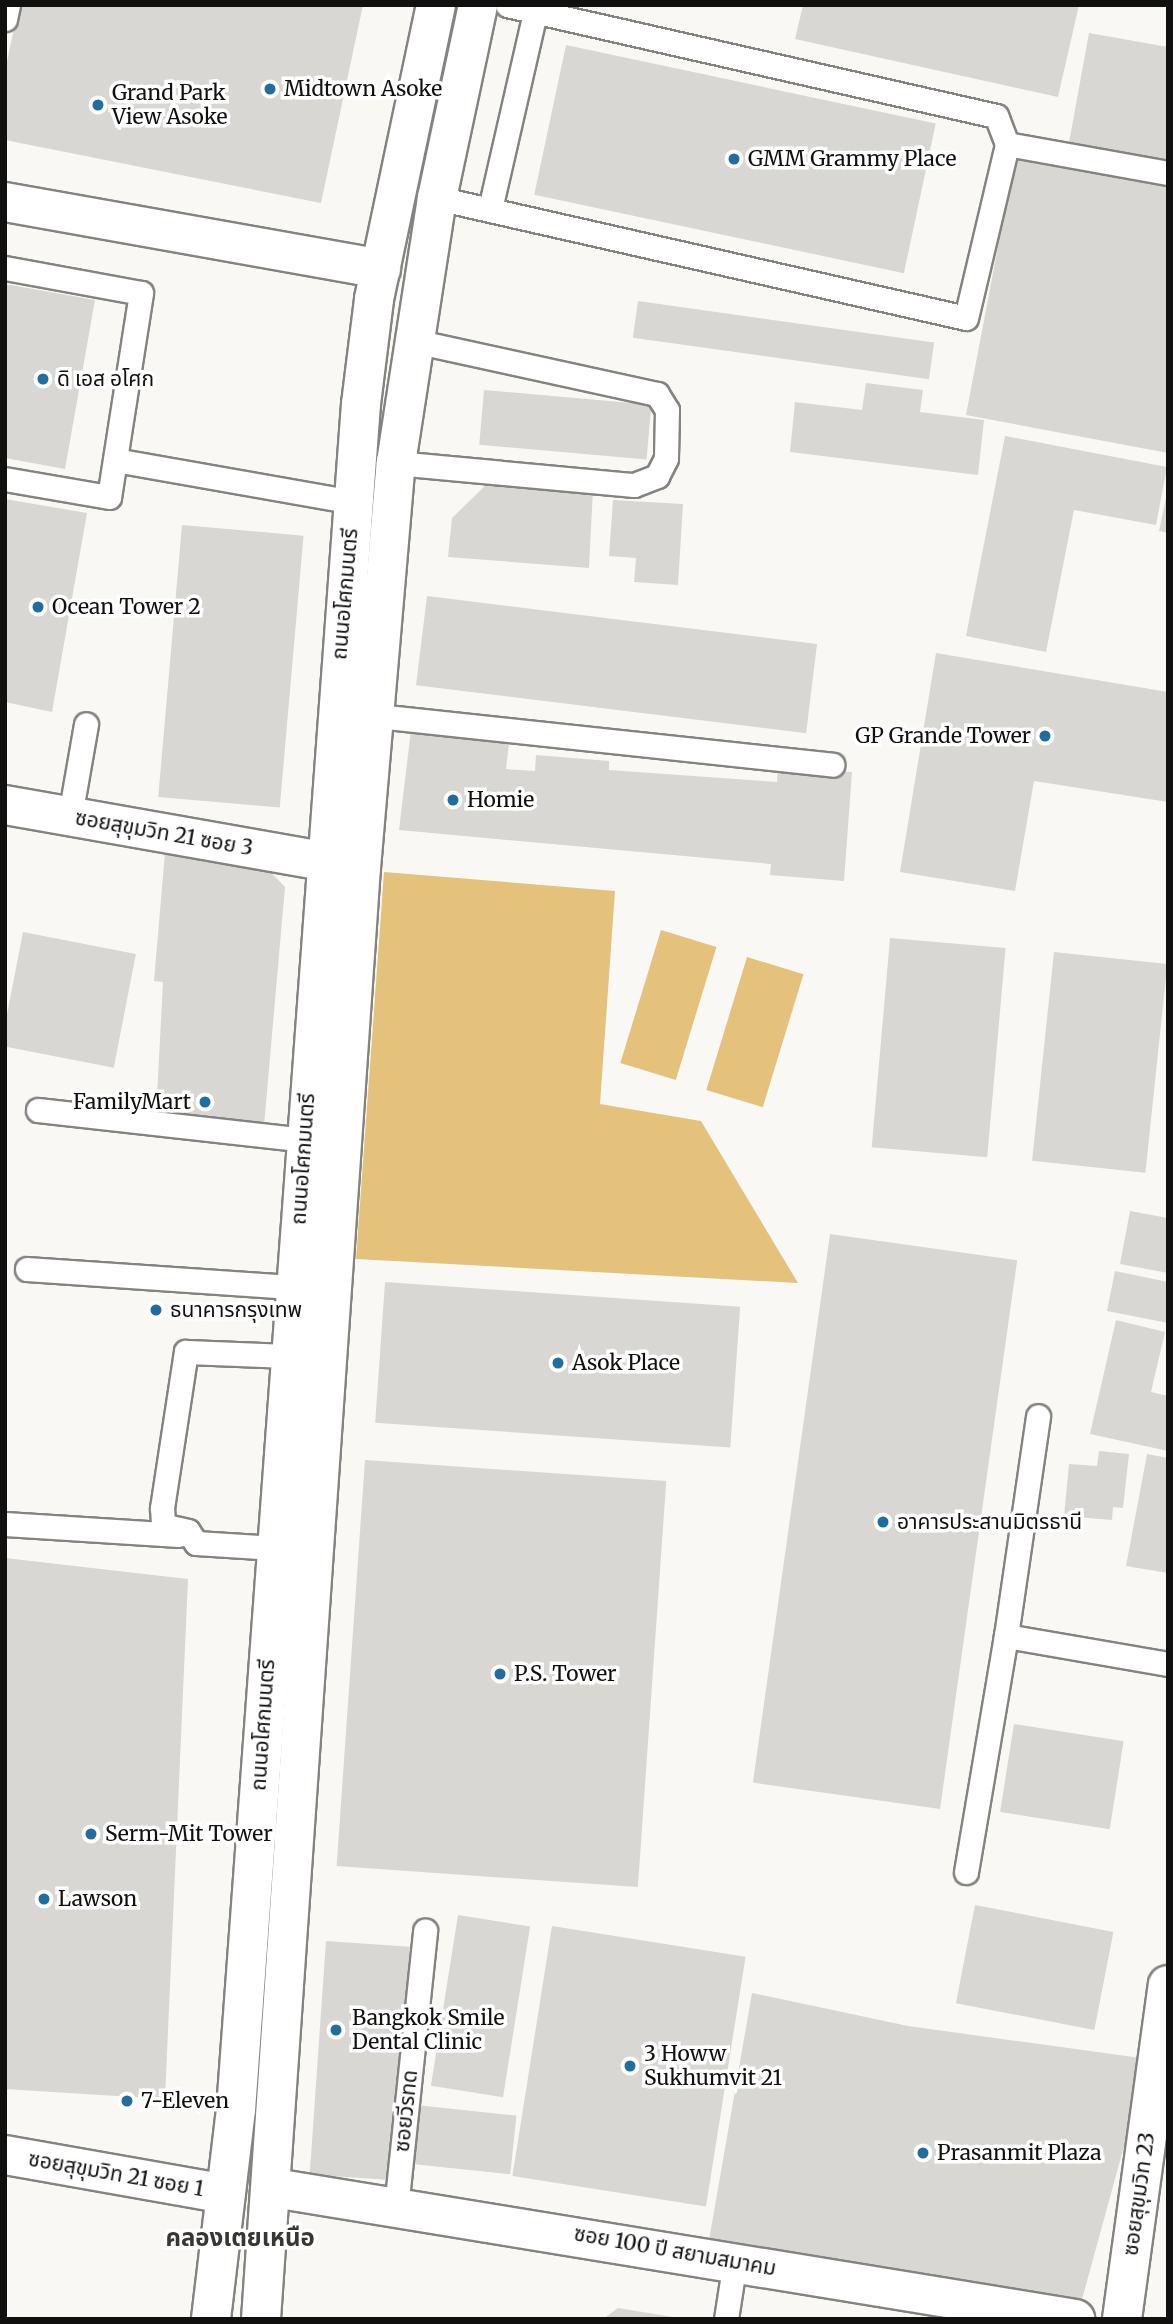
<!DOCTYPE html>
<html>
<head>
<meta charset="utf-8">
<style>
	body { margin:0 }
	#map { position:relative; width:1173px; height:2324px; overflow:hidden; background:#faf8f4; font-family:Merriweather,"Noto Sans Thai",serif }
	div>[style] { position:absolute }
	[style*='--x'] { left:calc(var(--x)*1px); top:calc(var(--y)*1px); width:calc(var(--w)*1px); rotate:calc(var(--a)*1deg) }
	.green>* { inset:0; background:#e5c27b; transform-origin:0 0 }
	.building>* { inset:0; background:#d9d7d4; transform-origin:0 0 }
	.roads { filter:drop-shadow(2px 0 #858380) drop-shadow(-2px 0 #858380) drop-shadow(0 2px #858380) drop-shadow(0 -2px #858380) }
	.lane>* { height:23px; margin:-11.5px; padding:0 11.5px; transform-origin:11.5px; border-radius:11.5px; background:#fff }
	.street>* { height:38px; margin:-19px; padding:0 19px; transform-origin:19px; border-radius:19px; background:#fff }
	.primary>* { height:38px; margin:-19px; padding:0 19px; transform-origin:19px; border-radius:19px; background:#fff }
	.dots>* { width:19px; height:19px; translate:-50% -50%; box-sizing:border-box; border:4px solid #fff; border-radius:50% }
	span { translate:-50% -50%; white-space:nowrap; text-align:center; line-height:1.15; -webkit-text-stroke:7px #fff; paint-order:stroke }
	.poi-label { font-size:21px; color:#10100f }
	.left { translate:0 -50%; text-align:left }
	.right { translate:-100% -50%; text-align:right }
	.street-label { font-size:21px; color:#10100f }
	.quarter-label { font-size:24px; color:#373633; font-weight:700 }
	.frame { position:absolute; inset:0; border:7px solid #10100f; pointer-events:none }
</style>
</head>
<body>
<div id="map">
	<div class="green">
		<i style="clip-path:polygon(384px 872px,615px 891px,600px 1104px,701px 1121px,798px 1283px,356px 1259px)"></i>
		<i style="left:661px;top:930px;width:58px;height:139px;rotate:17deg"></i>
		<i style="left:747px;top:957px;width:59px;height:139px;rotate:17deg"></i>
	</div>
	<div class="building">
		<i style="clip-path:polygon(19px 5px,363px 5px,321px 203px,5px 140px,5px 71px)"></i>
		<i style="clip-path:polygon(803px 5px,1079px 5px,1058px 97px,795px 39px)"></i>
		<i style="clip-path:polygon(1089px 33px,1168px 47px,1168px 166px,1068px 148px)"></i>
		<i style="left:566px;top:45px;width:378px;height:153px;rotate:12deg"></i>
		<i style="clip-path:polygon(1016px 152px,1168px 180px,1168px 453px,966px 415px)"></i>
		<i style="clip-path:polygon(5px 284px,95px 300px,65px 469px,5px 458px)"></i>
		<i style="left:638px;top:301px;width:299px;height:37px;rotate:8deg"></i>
		<i style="clip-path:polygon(866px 383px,923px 390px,920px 412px,984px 420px,978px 475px,790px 452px,795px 402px,862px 410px)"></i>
		<i style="left:484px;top:390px;width:168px;height:55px;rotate:5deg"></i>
		<i style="clip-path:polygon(1005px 436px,1167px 467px,1156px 525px,1074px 510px,1046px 652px,966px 636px)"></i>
		<i style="clip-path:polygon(490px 481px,593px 489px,589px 568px,448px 557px,452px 518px)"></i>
		<i style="clip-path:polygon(1167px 493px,1168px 493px,1168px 533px,1159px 531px)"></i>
		<i style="clip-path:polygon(5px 499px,87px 513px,52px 712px,5px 702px)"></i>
		<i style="clip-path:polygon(613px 500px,683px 504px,678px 585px,634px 582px,636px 558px,609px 556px)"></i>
		<i style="left:182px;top:525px;width:122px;height:273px;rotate:5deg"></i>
		<i style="left:427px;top:596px;width:393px;height:90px;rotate:7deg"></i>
		<i style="clip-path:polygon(936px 653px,1168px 692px,1168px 802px,1034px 781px,1015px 891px,900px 872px)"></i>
		<i style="clip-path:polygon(411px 730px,509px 743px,506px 769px,535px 771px,536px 755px,609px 761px,609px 770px,777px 782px,778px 767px,852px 772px,844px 881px,770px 875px,771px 864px,399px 830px)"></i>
		<i style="clip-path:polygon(165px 852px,260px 861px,285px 887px,264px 1126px,156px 1115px,163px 982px,154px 981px)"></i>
		<i style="left:23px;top:932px;width:115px;height:116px;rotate:11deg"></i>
		<i style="left:890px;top:938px;width:116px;height:210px;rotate:5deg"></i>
		<i style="left:1054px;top:952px;width:114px;height:210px;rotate:6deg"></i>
		<i style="clip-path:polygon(1130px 1211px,1168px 1218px,1168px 1273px,1120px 1264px)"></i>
		<i style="left:830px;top:1234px;width:189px;height:554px;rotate:8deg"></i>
		<i style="clip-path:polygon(1115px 1271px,1168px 1282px,1168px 1323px,1107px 1311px)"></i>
		<i style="left:385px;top:1282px;width:356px;height:141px;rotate:4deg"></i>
		<i style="clip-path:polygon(1116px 1320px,1165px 1332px,1151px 1392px,1168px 1396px,1168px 1451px,1090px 1434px)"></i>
		<i style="clip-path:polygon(1099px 1451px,1129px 1454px,1123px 1508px,1113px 1507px,1112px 1520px,1064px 1516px,1069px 1464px,1097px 1466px)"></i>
		<i style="clip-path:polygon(1147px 1454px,1168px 1458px,1168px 1573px,1126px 1566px)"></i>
		<i style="left:365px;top:1460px;width:302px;height:407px;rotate:4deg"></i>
		<i style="clip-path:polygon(5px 1558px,188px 1579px,165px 2099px,5px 2089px)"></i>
		<i style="left:1014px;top:1724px;width:111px;height:89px;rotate:9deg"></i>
		<i style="left:975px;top:1905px;width:141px;height:100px;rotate:11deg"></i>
		<i style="left:458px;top:1915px;width:73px;height:173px;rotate:9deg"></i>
		<i style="left:552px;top:1926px;width:196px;height:253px;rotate:9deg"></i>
		<i style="left:326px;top:1941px;width:84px;height:234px;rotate:4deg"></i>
		<i style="clip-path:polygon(752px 1993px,908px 2026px,1148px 2059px,1081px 2303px,708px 2246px)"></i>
		<i style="left:416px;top:2105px;width:101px;height:59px;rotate:6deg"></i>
		<i style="clip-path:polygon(618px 2308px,673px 2317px,673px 2319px,603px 2319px)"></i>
	</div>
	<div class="roads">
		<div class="lane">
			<i style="--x:5;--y:19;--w:14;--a:-78"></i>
			<i style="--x:1007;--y:144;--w:164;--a:10.2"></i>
			<i style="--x:437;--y:198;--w:542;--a:12.78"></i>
			<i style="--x:966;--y:318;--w:179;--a:-76.7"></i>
			<i style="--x:1007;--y:144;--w:30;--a:-111"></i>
			<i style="--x:996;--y:116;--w:501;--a:-167.21"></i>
			<i style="--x:490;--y:209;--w:201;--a:-77.1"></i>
			<i style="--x:5;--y:268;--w:138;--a:10.4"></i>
			<i style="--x:141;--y:293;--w:206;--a:98.9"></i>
			<i style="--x:109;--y:497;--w:106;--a:-170.2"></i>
			<i style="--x:115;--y:460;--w:242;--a:10"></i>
			<i style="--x:396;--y:463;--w:239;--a:5.3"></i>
			<i style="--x:634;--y:485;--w:25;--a:-21"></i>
			<i style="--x:657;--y:476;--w:20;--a:-63"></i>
			<i style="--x:666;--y:458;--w:48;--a:-88.8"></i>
			<i style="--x:667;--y:410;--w:19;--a:-122"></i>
			<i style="--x:657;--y:394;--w:250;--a:-167.7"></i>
			<i style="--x:377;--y:716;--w:458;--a:6.1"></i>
			<i style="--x:70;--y:816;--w:93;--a:-80.1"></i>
			<i style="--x:38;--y:1110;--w:268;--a:6.4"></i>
			<i style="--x:27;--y:1269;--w:268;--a:3.9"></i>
			<i style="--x:5;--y:1524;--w:174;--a:3.6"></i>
			<i style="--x:275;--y:1548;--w:79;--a:-176.4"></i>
			<i style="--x:196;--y:1543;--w:14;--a:-124"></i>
			<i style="--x:188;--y:1531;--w:26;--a:-167"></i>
			<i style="--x:163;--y:1525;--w:17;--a:-93"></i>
			<i style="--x:162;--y:1508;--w:158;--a:-81.3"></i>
			<i style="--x:186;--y:1352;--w:103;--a:2.2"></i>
			<i style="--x:1006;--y:1636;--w:222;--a:-81.7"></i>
			<i style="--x:966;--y:1872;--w:239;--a:-80.4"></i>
			<i style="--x:1006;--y:1636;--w:164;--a:9.8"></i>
			<i style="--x:396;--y:2208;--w:279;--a:-84"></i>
			<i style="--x:726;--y:2319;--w:59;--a:-81.2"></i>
		</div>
		<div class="street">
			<i style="--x:5;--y:202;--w:382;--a:10.1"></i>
			<i style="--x:5;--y:805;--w:323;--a:10"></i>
			<i style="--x:5;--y:2155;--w:224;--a:10"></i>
			<i style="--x:274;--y:2188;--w:812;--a:9.29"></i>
			<i style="--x:1122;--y:2319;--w:337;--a:-82.2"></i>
		</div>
		<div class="primary">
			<i style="--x:211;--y:2319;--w:210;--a:-83.2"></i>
			<i style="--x:236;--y:2110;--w:1711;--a:-85.81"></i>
			<i style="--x:361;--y:404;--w:106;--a:-82.9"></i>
			<i style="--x:374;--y:299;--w:300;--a:-78.1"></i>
			<i style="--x:261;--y:2319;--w:1454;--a:-86.06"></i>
			<i style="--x:361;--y:868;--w:407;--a:-85.1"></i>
			<i style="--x:396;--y:463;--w:268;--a:-81.2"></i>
			<i style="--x:437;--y:198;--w:197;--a:-78"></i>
		</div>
	</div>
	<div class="dots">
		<i style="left:270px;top:89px;background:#216da0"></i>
		<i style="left:98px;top:105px;background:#216da0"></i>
		<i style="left:734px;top:159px;background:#216da0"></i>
		<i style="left:43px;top:379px;background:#216da0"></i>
		<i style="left:38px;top:607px;background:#216da0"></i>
		<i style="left:1045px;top:736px;background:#216da0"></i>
		<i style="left:453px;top:800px;background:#216da0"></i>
		<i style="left:205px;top:1102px;background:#216da0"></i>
		<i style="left:156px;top:1310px;background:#216da0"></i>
		<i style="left:558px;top:1363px;background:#216da0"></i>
		<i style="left:883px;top:1522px;background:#216da0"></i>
		<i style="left:500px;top:1674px;background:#216da0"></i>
		<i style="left:91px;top:1834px;background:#216da0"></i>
		<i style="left:44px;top:1899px;background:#216da0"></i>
		<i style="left:336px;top:2030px;background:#216da0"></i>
		<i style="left:630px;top:2066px;background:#216da0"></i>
		<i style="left:127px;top:2101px;background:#216da0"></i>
		<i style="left:923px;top:2153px;background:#216da0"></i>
	</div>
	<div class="poi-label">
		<span class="left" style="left:284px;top:89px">Midtown Asoke</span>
		<span class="left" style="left:112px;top:105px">Grand Park<br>View Asoke</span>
		<span class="left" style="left:748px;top:159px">GMM Grammy Place</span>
		<span class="left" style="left:57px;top:379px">ดิ เอส อโศก</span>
		<span class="left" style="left:52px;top:607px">Ocean Tower 2</span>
		<span class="right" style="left:1031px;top:736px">GP Grande Tower</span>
		<span class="left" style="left:467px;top:800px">Homie</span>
		<span class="right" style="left:191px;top:1102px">FamilyMart</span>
		<span class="left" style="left:170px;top:1310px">ธนาคารกรุงเทพ</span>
		<span class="left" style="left:572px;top:1363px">Asok Place</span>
		<span class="left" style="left:897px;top:1522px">อาคารประสานมิตรธานี</span>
		<span class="left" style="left:514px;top:1674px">P.S. Tower</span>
		<span class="left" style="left:105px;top:1834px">Serm-Mit Tower</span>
		<span class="left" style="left:58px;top:1899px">Lawson</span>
		<span class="left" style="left:352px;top:2030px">Bangkok Smile<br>Dental Clinic</span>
		<span class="left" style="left:644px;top:2066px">3 Howw<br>Sukhumvit 21</span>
		<span class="left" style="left:141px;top:2101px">7-Eleven</span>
		<span class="left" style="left:937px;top:2153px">Prasanmit Plaza</span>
	</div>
	<div class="street-label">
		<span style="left:345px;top:594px;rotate:-85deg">ถนนอโศกมนตรี</span>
		<span style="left:164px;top:833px;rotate:10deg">ซอยสุขุมวิท 21 ซอย 3</span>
		<span style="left:303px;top:1159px;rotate:-86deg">ถนนอโศกมนตรี</span>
		<span style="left:263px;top:1725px;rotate:-86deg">ถนนอโศกมนตรี</span>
		<span style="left:406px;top:2111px;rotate:-84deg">ซอยวีรทด</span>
		<span style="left:116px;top:2174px;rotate:10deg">ซอยสุขุมวิท 21 ซอย 1</span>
		<span style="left:1139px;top:2194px;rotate:-82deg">ซอยสุขุมวิท 23</span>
		<span style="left:675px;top:2251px;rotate:10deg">ซอย 100 ปี สยามสมาคม</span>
	</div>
	<div class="quarter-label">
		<span style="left:240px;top:2238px">คลองเตยเหนือ</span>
	</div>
	<div class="frame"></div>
</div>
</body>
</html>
